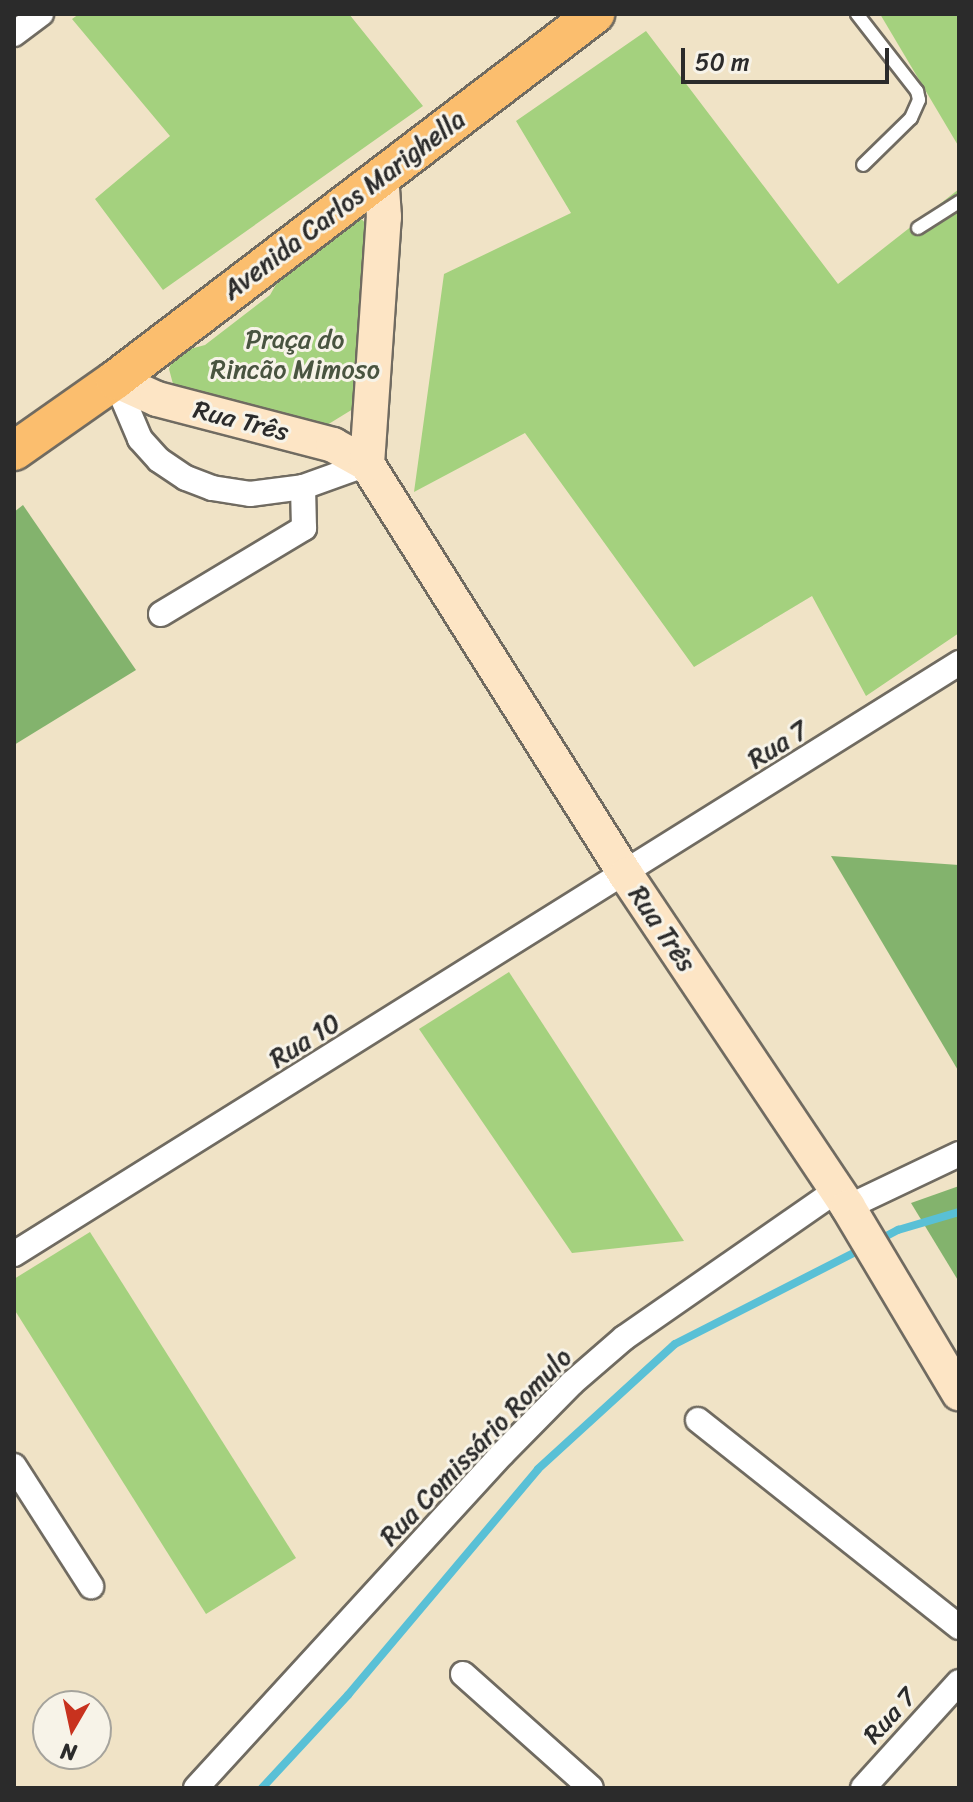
<!DOCTYPE html>
<html>
<head>
<meta charset="utf-8">
<style>
	body { margin:0 }
	#map { position:relative; width:973px; height:1802px; overflow:hidden; background:#f0e3c6; font-family:Sriracha,sans-serif }
	div>[style] { position:absolute }
	[style*='--x'] { left:calc(var(--x)*1px); top:calc(var(--y)*1px); width:calc(var(--w)*1px); rotate:calc(var(--a)*1deg) }
	.green>* { inset:0; background:#a4d17e }
	.forest>* { inset:0; background:#83b36d }
	.stream>* { height:8px; margin:-4px; padding:0 4px; transform-origin:4px; border-radius:4px; background:#59c0d6 }
	.roads { filter:drop-shadow(2px 0 #706b61) drop-shadow(-2px 0 #706b61) drop-shadow(0 2px #706b61) drop-shadow(0 -2px #706b61) }
	.lane>* { height:12px; margin:-6px; padding:0 6px; transform-origin:6px; border-radius:6px; background:#fff }
	.street>* { height:24px; margin:-12px; padding:0 12px; transform-origin:12px; border-radius:12px; background:#fff }
	.secondary>* { height:34px; margin:-17px; padding:0 17px; transform-origin:17px; border-radius:17px; background:#fde5c5 }
	.primary>* { height:38px; margin:-19px; padding:0 19px; transform-origin:19px; border-radius:19px; background:#fbbe6e }
	span { translate:-50% -50%; white-space:nowrap; text-align:center; line-height:1.15; -webkit-text-stroke:6px #f7f3e8; paint-order:stroke }
	.street-label { font-size:26px; color:#2b2b2b }
	.park-label { font-size:26px; color:#495440 }
	.frame { position:absolute; inset:0; border:16px solid #2b2b2b; pointer-events:none }
	.north { position:absolute; left:32px; top:1690px; width:80px; height:80px; box-sizing:border-box; background:#f7f3e8; border:2px solid #a5a39c; border-radius:50%; rotate:189deg; font-size:22px; font-weight:700; line-height:32px; text-align:center; color:#2b2b2b }
	.north::after { content:''; display:block; margin:auto; width:28px; height:36px; background:#c8321e; clip-path:polygon(50% 0,100% 100%,50% 72%,0 100%) }
	.scale { position:absolute; left:681px; top:48px; width:208px; height:36px; box-sizing:border-box; border:4px solid #2b2b2b; border-top:0; padding-left:10px; font-size:24px; line-height:28px; white-space:nowrap; color:#2b2b2b; -webkit-text-stroke:6px #f7f3e8; paint-order:stroke }
</style>
</head>
<body>
<div id="map">
	<div class="green">
		<i style="clip-path:polygon(79px 14px,349px 14px,423px 106px,163px 290px,95px 199px,170px 136px,72px 19px)"></i>
		<i style="clip-path:polygon(880px 14px,959px 14px,959px 147px)"></i>
		<i style="clip-path:polygon(646px 31px,838px 284px,959px 189px,959px 633px,866px 696px,812px 596px,694px 667px,525px 433px,414px 492px,444px 274px,571px 213px,516px 121px)"></i>
		<i style="clip-path:polygon(356px 213px,367px 225px,353px 409px,327px 425px,187px 395px,173px 384px,169px 369px,175px 353px,205px 345px,270px 295px,286px 267px)"></i>
		<i style="clip-path:polygon(509px 972px,684px 1241px,572px 1253px,419px 1029px)"></i>
		<i style="clip-path:polygon(90px 1232px,296px 1558px,206px 1614px,14px 1309px,14px 1279px)"></i>
	</div>
	<div class="forest">
		<i style="clip-path:polygon(23px 505px,136px 670px,14px 745px,14px 512px)"></i>
		<i style="clip-path:polygon(831px 856px,959px 865px,959px 1072px)"></i>
		<i style="clip-path:polygon(959px 1186px,959px 1282px,911px 1203px)"></i>
	</div>
	<div class="stream">
		<i style="--x:877;--y:1241;--w:24;--a:-28"></i>
		<i style="--x:898;--y:1230;--w:64;--a:-16.4"></i>
		<i style="--x:262;--y:1788;--w:127;--a:-47.2"></i>
		<i style="--x:348;--y:1695;--w:295;--a:-49.9"></i>
		<i style="--x:538;--y:1469;--w:185;--a:-42.4"></i>
		<i style="--x:675;--y:1344;--w:213;--a:-27"></i>
	</div>
	<div class="roads">
		<div class="lane">
			<i style="--x:857;--y:14;--w:98;--a:52.1"></i>
			<i style="--x:917;--y:91;--w:9;--a:77"></i>
			<i style="--x:919;--y:100;--w:20;--a:114"></i>
			<i style="--x:911;--y:118;--w:67;--a:135.6"></i>
			<i style="--x:918;--y:228;--w:49;--a:-32.4"></i>
		</div>
		<div class="street">
			<i style="--x:14;--y:34;--w:34;--a:-37"></i>
			<i style="--x:115;--y:380;--w:64;--a:67"></i>
			<i style="--x:140;--y:439;--w:28;--a:48"></i>
			<i style="--x:159;--y:460;--w:32;--a:34"></i>
			<i style="--x:186;--y:478;--w:28;--a:21"></i>
			<i style="--x:212;--y:488;--w:38;--a:9"></i>
			<i style="--x:250;--y:494;--w:53;--a:-7.5"></i>
			<i style="--x:303;--y:487;--w:68;--a:-19.8"></i>
			<i style="--x:161;--y:614;--w:167;--a:-31"></i>
			<i style="--x:304;--y:528;--w:41;--a:-91.4"></i>
			<i style="--x:848;--y:1207;--w:123;--a:-25.5"></i>
			<i style="--x:14;--y:1254;--w:1115;--a:-32.02"></i>
			<i style="--x:698;--y:1420;--w:333;--a:38.4"></i>
			<i style="--x:14;--y:1466;--w:143;--a:57.3"></i>
			<i style="--x:463;--y:1674;--w:171;--a:41.7"></i>
			<i style="--x:196;--y:1788;--w:453;--a:-47.5"></i>
			<i style="--x:502;--y:1454;--w:100;--a:-45.4"></i>
			<i style="--x:572;--y:1383;--w:69;--a:-40.9"></i>
			<i style="--x:624;--y:1338;--w:259;--a:-34.8"></i>
			<i style="--x:863;--y:1788;--w:143;--a:-47.8"></i>
		</div>
		<div class="secondary">
			<i style="--x:115;--y:380;--w:46;--a:24.3"></i>
			<i style="--x:157;--y:399;--w:182;--a:14.6"></i>
			<i style="--x:333;--y:445;--w:39;--a:29"></i>
			<i style="--x:367;--y:464;--w:486;--a:57.8"></i>
			<i style="--x:626;--y:875;--w:399;--a:56.2"></i>
			<i style="--x:848;--y:1207;--w:217;--a:59.2"></i>
			<i style="--x:367;--y:464;--w:248;--a:-86.1"></i>
			<i style="--x:384;--y:217;--w:39;--a:-94"></i>
		</div>
		<div class="primary">
			<i style="--x:14;--y:451;--w:123;--a:-35.1"></i>
			<i style="--x:115;--y:380;--w:604;--a:-37.33"></i>
		</div>
	</div>
	<div class="street-label">
		<span style="left:344px;top:205px;rotate:-37deg">Avenida Carlos Marighella</span>
		<span style="left:241px;top:421px;rotate:14deg">Rua Três</span>
		<span style="left:778px;top:745px;rotate:-32deg">Rua 7</span>
		<span style="left:662px;top:929px;rotate:56deg">Rua Três</span>
		<span style="left:305px;top:1041px;rotate:-32deg">Rua 10</span>
		<span style="left:476px;top:1447px;rotate:-46deg">Rua Comissário Romulo</span>
		<span style="left:890px;top:1716px;rotate:-48deg">Rua 7</span>
	</div>
	<div class="park-label">
		<span style="left:295px;top:355px">Praça do<br>Rincão Mimoso</span>
	</div>
	<div class="frame"></div>
	<div class="north">N</div>
	<div class="scale">50 m</div>
</div>
</body>
</html>
